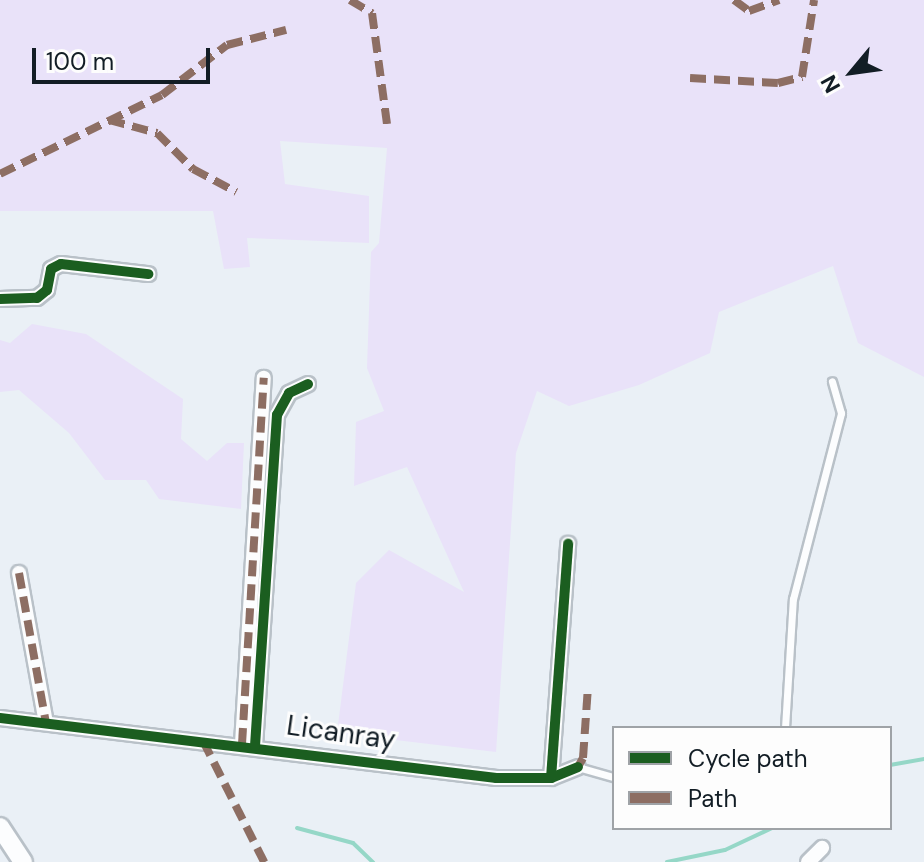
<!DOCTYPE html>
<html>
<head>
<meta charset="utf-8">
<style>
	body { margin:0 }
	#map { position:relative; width:924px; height:862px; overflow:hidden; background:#eaf0f6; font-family:"DM Sans",sans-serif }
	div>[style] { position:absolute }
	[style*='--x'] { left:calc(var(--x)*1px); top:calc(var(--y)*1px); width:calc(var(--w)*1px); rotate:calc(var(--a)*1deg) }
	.green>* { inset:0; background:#e9e2f9 }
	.stream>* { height:4px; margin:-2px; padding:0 2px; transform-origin:2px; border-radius:2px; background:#95d7c7 }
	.roads { filter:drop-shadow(2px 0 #b9c1c8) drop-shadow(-2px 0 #b9c1c8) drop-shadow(0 2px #b9c1c8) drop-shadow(0 -2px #b9c1c8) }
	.service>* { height:7px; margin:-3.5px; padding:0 3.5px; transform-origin:3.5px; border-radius:3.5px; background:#fcfdfe }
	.minor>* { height:14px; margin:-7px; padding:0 7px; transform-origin:7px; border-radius:7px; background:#fcfdfe }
	.tertiary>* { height:18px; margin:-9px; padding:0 9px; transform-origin:9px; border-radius:9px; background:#fcfdfe }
	.quiet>* { height:8px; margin-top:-4px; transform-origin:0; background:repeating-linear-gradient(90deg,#8d6e63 0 16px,transparent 0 24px) }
	.cycleway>* { height:10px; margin:-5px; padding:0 5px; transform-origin:5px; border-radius:5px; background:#1b5e20 }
	span { translate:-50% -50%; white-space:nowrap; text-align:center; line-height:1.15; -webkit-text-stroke:6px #fdfdfd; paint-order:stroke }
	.street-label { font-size:28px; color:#121d25 }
	.legend { position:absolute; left:612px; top:726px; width:280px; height:104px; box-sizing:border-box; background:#fdfdfd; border:2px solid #9fa3a7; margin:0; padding:10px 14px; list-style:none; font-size:24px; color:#121d25 }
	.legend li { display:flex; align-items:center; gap:16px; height:40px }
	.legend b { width:40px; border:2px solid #9fa3a7 }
	.north { position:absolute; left:812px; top:32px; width:80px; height:80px; -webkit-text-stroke:6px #fdfdfd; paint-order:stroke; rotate:241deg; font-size:22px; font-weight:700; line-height:32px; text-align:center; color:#121d25 }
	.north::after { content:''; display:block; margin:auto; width:28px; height:36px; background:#121d25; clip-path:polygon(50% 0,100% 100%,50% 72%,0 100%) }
	.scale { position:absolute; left:32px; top:48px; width:178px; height:36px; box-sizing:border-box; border:4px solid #121d25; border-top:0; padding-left:10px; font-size:24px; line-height:28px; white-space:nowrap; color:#121d25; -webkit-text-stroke:6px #fdfdfd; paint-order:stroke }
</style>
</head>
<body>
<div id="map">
	<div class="green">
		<i style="clip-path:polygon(0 0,924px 0,924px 377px,858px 343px,833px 266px,719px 312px,710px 353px,639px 385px,569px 406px,537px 391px,516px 453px,496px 752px,337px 733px,356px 583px,389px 550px,464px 592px,407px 467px,354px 486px,356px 422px,384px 411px,367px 368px,371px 252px,379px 243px,387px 148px,280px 141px,285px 184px,369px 196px,369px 243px,247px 238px,250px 267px,224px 269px,213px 211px,0 211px)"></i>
		<i style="clip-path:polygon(32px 324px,86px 334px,183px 399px,181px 439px,207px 461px,227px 443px,244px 443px,241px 509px,159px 499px,146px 480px,105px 480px,69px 433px,19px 390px,0 392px,0 340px,10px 343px)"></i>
	</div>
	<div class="stream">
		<i style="--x:890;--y:765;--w:35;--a:-10"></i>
		<i style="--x:297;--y:828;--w:58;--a:15"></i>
		<i style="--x:353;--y:843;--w:28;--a:44"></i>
		<i style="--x:667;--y:862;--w:59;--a:-11.7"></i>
		<i style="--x:725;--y:850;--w:52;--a:-25.1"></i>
	</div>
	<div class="roads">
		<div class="service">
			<i style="--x:785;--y:728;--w:129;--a:-86.5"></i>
			<i style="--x:793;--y:599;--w:192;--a:-75.5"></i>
			<i style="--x:841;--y:413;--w:33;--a:-106"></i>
			<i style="--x:578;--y:767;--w:37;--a:16"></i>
		</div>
		<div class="minor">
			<i style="--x:0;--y:299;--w:37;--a:-2"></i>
			<i style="--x:37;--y:298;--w:13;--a:-39"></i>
			<i style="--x:47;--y:290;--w:21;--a:-79"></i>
			<i style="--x:51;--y:269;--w:11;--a:-27"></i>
			<i style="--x:61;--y:264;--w:88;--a:6.6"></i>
			<i style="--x:19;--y:573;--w:152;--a:79.8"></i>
			<i style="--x:0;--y:718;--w:500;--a:6.9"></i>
			<i style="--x:496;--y:778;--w:55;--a:0"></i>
			<i style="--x:551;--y:778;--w:29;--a:-22"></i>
			<i style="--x:242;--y:744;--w:367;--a:-86.6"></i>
			<i style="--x:255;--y:746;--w:332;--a:-86.2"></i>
			<i style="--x:277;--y:415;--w:25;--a:-61"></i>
			<i style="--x:289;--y:393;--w:21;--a:-25"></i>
			<i style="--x:551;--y:778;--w:235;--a:-85.8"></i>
			<i style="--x:808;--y:862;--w:20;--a:-45"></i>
		</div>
		<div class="tertiary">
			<i style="--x:0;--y:827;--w:42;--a:56.7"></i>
		</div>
	</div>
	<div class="quiet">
		<i style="--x:350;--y:0;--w:26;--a:31"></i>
		<i style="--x:372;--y:13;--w:112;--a:82.3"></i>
		<i style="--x:734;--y:0;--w:19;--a:36"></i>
		<i style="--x:749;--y:11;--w:32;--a:-20"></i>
		<i style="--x:690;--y:78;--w:88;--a:3.3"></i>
		<i style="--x:778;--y:83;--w:25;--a:-14"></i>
		<i style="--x:802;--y:77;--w:78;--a:-81.1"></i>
		<i style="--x:109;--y:120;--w:50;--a:15.2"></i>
		<i style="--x:157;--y:133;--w:51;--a:45"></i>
		<i style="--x:193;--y:169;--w:49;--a:28.1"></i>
		<i style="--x:0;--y:174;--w:180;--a:-26"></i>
		<i style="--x:162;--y:95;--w:82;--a:-37.6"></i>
		<i style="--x:227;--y:45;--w:61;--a:-14.3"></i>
		<i style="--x:19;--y:573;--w:152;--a:79.8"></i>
		<i style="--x:203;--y:741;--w:136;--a:63.2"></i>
		<i style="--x:242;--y:744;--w:367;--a:-86.6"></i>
		<i style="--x:578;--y:767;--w:10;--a:-61"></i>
		<i style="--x:583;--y:758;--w:71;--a:-86"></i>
	</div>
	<div class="cycleway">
		<i style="--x:0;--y:299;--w:37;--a:-2"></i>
		<i style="--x:37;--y:298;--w:13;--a:-39"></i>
		<i style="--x:47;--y:290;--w:21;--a:-79"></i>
		<i style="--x:51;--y:269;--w:11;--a:-27"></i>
		<i style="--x:61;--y:264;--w:88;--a:6.6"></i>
		<i style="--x:0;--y:718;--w:500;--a:6.9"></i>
		<i style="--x:496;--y:778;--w:55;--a:0"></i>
		<i style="--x:551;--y:778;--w:29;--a:-22"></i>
		<i style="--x:255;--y:746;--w:332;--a:-86.2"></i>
		<i style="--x:277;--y:415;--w:25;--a:-61"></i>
		<i style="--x:289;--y:393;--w:21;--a:-25"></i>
		<i style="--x:551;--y:778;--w:235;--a:-85.8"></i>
	</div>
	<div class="street-label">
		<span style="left:341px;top:733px;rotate:8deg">Licanray</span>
	</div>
	<ul class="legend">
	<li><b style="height:10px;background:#1b5e20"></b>Cycle path</li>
	<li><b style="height:10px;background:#8d6e63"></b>Path</li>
	</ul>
	<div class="north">N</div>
	<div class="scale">100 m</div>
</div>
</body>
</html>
